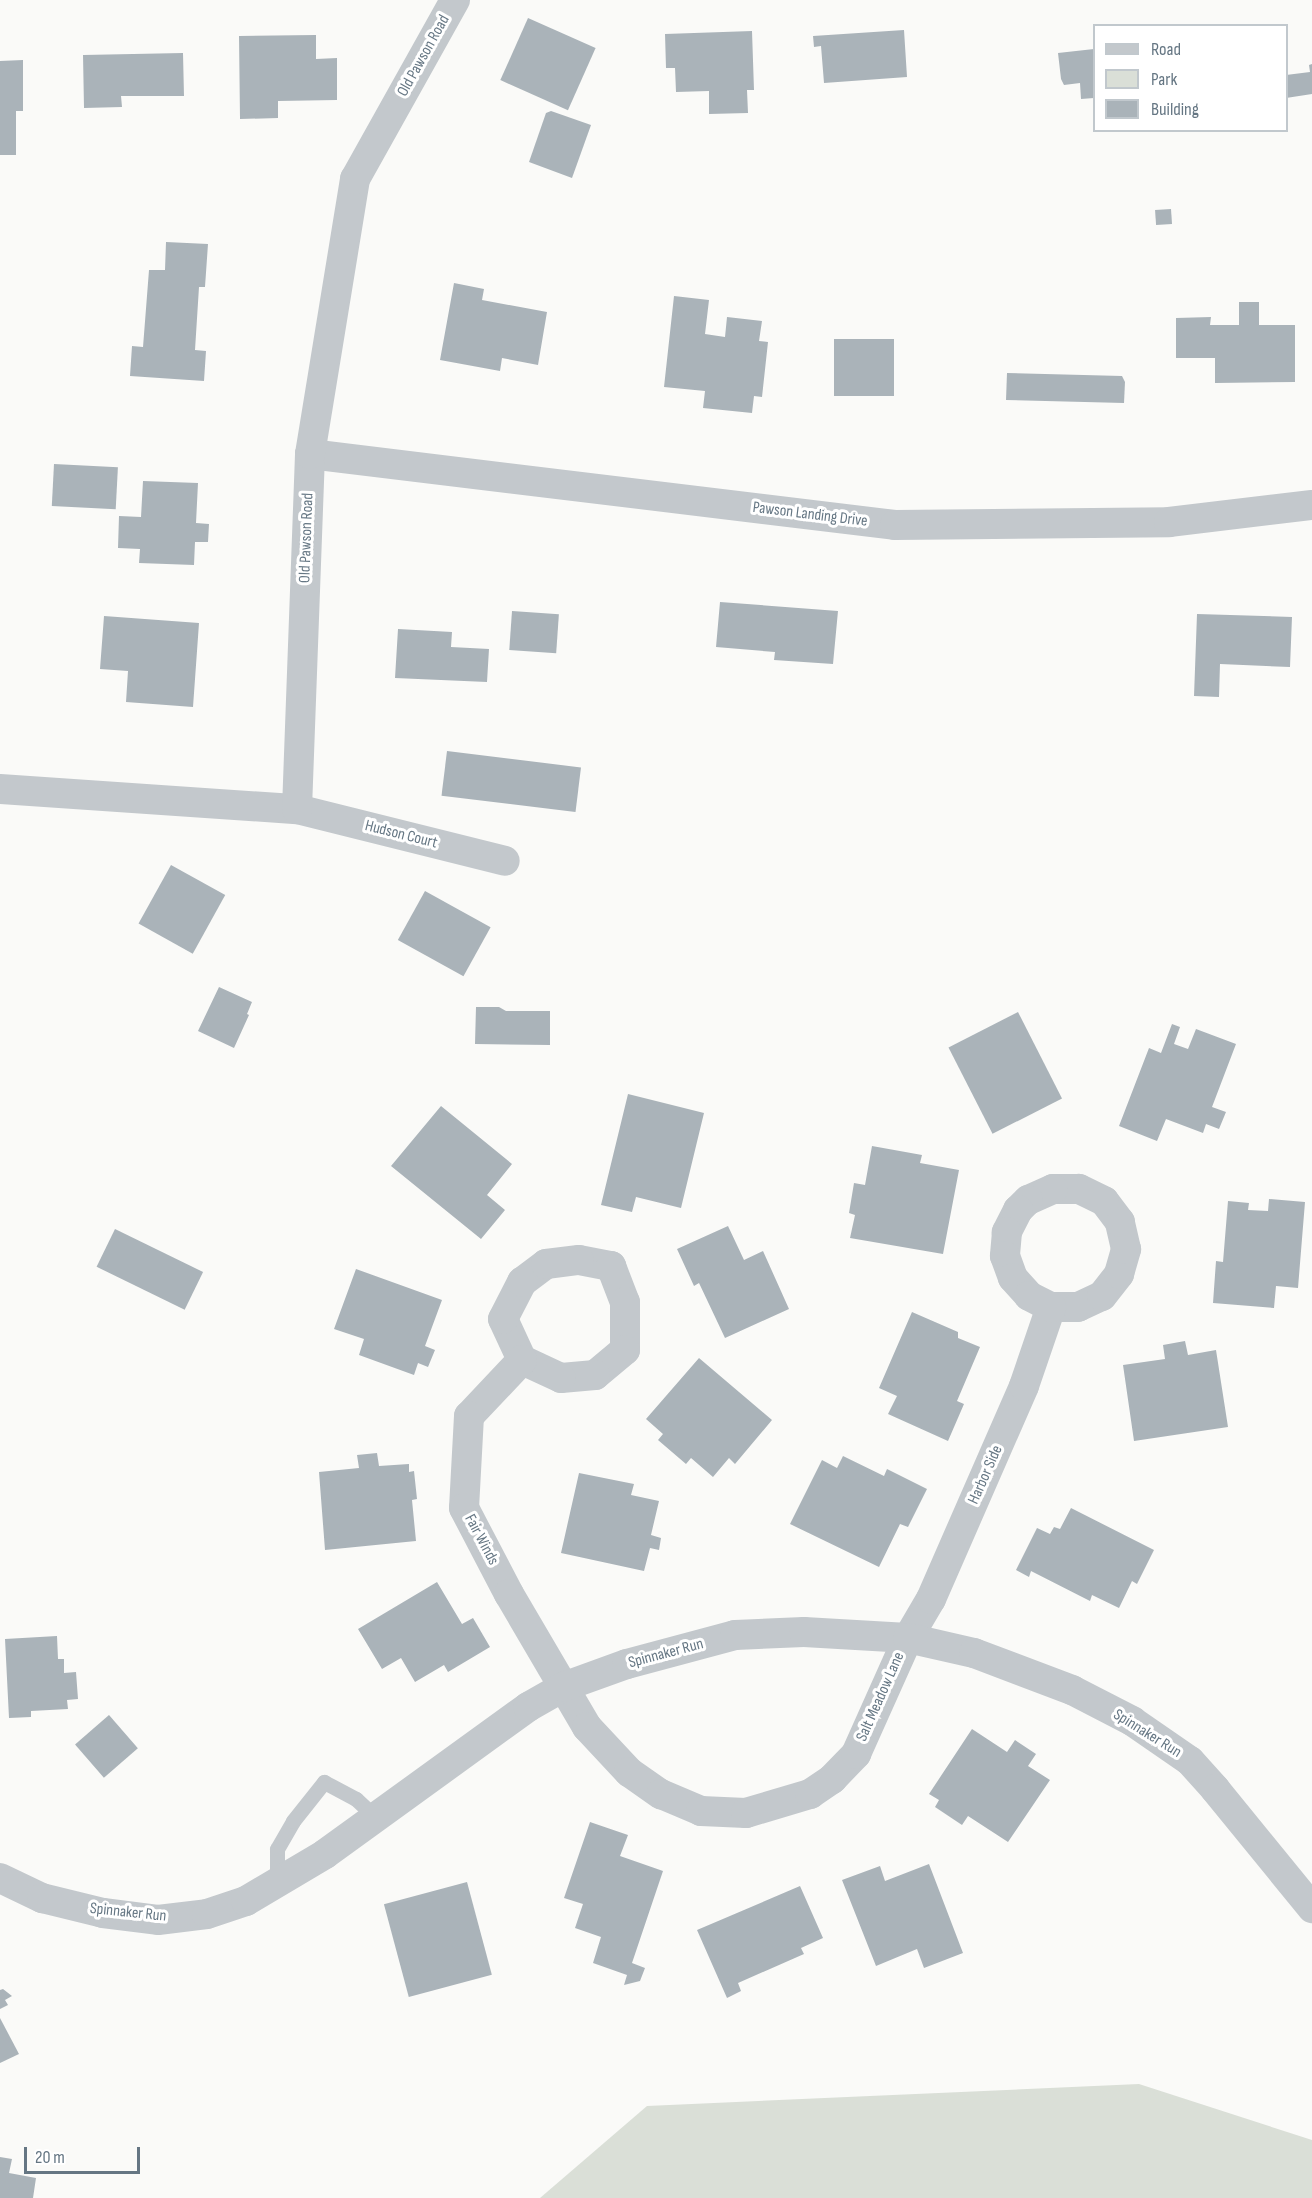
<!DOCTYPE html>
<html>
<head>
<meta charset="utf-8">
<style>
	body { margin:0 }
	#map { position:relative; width:1312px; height:2198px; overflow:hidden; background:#fafaf8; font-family:"Sofia Sans Condensed",sans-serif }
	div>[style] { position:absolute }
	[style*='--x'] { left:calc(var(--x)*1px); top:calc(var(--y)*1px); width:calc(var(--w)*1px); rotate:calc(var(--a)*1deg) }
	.green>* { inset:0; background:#dadfd7 }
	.building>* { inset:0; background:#aab3b9; transform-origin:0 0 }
	.lane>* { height:15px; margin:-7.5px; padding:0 7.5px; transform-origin:7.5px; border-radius:7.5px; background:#c3c8cc }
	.street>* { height:30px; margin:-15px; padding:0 15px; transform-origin:15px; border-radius:15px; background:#c3c8cc }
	span { translate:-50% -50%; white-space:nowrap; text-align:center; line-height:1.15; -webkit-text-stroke:6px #fff; paint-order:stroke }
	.street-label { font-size:16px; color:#657683 }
	.legend { position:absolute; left:1093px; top:24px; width:195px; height:108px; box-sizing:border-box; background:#fff; border:2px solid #c1c8cd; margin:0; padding:8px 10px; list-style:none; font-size:18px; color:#657683 }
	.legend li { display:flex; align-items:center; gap:12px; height:30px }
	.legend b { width:30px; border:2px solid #c1c8cd }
	.scale { position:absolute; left:24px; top:2147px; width:116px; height:27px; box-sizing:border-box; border:3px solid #657683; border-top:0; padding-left:8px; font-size:18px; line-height:21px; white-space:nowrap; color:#657683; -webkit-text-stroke:4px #fff; paint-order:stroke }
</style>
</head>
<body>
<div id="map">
	<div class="green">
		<i style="clip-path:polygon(1139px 2084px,1312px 2140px,1312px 2198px,540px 2198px,647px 2106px)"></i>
	</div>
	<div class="building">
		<i style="left:528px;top:18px;width:74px;height:68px;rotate:24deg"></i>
		<i style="clip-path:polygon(904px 30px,907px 77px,824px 83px,821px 46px,814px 47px,813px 36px)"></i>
		<i style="clip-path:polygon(752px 31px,754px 90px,747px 90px,748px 113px,709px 114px,709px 91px,676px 92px,675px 68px,666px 68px,665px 34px)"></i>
		<i style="clip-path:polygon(316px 35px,316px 59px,337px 58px,337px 100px,278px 101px,278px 118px,240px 119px,239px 36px)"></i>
		<i style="clip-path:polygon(1094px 49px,1094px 98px,1081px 99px,1080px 83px,1064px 85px,1061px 79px,1058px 53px)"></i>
		<i style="clip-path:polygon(183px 53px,184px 96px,121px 96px,122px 107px,84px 108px,83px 55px)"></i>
		<i style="clip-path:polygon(23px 60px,23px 111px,16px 111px,16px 155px,0 155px,0 61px)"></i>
		<i style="clip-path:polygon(1312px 64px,1312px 94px,1286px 98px,1286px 75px,1310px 72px,1309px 65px)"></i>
		<i style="clip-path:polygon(551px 111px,591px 125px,572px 178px,529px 162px,546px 113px)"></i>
		<i style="left:1171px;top:209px;width:15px;height:16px;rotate:86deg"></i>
		<i style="clip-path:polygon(166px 242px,208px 244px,205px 287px,199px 287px,195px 350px,206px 351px,204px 381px,130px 376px,132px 346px,143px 347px,149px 270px,165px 270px)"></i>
		<i style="clip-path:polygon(454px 283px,484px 289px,482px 300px,547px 312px,538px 365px,502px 358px,500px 371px,440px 360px)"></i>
		<i style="clip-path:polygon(674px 296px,709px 300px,705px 334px,725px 337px,727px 317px,762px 321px,759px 341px,768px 342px,762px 397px,754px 396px,752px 413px,703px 408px,705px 391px,664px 387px)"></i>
		<i style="clip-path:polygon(1239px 302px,1259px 302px,1259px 325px,1295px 325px,1295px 382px,1215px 383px,1215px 358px,1176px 358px,1176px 318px,1211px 317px,1210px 325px,1239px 325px)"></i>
		<i style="left:834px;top:339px;width:60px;height:57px"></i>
		<i style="clip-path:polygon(1007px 373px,1122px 376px,1125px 382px,1124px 403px,1006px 400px)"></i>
		<i style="left:54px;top:464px;width:64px;height:42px;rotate:3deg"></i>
		<i style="clip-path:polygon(143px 481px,198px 483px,196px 523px,209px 524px,208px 542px,195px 542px,194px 565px,139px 563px,140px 549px,118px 548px,119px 516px,141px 517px)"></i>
		<i style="clip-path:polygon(720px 602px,838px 611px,833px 664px,774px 660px,775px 652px,716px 647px)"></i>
		<i style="left:512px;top:611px;width:47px;height:39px;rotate:4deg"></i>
		<i style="clip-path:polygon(1197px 614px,1292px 617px,1290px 667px,1220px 664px,1219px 697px,1194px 696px)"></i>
		<i style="clip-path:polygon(104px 616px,199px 623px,193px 707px,126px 702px,128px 671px,100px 669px)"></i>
		<i style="clip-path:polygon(398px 629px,452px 632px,451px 647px,489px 649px,487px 682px,395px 678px)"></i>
		<i style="left:447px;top:751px;width:135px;height:45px;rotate:7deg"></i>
		<i style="left:171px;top:865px;width:62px;height:67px;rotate:29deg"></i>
		<i style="left:425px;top:891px;width:75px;height:56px;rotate:29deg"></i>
		<i style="clip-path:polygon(219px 987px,252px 1002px,247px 1014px,249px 1015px,234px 1048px,198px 1031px)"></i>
		<i style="clip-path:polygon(476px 1007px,499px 1007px,506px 1011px,550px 1011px,550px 1045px,475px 1044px)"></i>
		<i style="left:1018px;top:1012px;width:97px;height:78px;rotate:63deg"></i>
		<i style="clip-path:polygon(1172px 1024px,1180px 1027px,1174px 1044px,1188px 1049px,1196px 1029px,1236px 1044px,1212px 1107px,1226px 1112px,1219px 1129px,1206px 1124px,1203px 1133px,1166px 1119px,1157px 1141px,1119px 1126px,1149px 1048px,1161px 1053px)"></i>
		<i style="clip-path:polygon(628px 1094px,704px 1113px,681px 1208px,636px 1197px,632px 1212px,601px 1205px)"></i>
		<i style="clip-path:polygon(441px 1106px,512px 1164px,487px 1195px,505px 1210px,481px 1239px,391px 1166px)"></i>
		<i style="clip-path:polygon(872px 1146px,922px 1155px,920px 1163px,959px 1170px,943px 1254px,850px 1238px,855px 1215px,849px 1213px,854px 1183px,865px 1185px)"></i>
		<i style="clip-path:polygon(1269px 1199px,1305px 1202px,1298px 1288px,1276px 1286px,1274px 1308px,1213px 1303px,1216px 1261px,1223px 1262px,1228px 1201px,1249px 1203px,1248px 1210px,1268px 1211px)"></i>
		<i style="clip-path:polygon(728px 1226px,744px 1260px,763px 1251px,789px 1309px,725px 1338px,699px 1283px,694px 1286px,677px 1249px)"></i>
		<i style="left:115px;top:1229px;width:98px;height:42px;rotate:26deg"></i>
		<i style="clip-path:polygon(356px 1269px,442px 1300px,425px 1346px,435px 1350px,428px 1367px,418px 1363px,414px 1375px,359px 1355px,364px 1339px,334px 1329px)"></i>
		<i style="clip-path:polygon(912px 1312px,958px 1332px,958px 1338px,980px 1347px,957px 1401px,964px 1404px,948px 1441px,888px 1414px,897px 1396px,879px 1388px)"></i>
		<i style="clip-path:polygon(1185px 1341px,1188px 1355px,1216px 1350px,1228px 1427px,1134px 1441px,1123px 1365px,1165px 1359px,1163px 1345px)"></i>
		<i style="clip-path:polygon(699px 1358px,772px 1420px,735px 1464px,729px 1458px,713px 1477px,691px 1458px,686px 1464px,658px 1440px,663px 1434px,646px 1419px)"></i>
		<i style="clip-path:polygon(377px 1453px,379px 1466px,409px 1464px,409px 1472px,414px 1471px,417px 1499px,412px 1500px,416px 1541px,325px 1550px,319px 1472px,359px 1468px,357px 1455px)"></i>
		<i style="clip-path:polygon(843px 1456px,884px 1476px,887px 1469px,927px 1489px,908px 1527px,900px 1524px,879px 1567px,790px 1524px,822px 1460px,837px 1468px)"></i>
		<i style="clip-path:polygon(579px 1473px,634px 1484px,631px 1495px,659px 1501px,651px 1535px,661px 1538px,659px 1550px,650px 1548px,644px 1571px,561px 1553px)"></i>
		<i style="clip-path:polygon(1071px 1508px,1154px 1550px,1137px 1584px,1132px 1581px,1119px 1608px,1092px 1595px,1090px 1601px,1031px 1571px,1029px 1577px,1016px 1570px,1037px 1528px,1050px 1534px,1054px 1527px,1060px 1529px)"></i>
		<i style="clip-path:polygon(437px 1582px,462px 1624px,473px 1618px,490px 1647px,448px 1672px,444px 1665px,415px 1682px,401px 1658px,382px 1669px,358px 1629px)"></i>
		<i style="clip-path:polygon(57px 1636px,58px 1659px,64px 1659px,64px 1673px,76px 1672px,78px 1699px,67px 1700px,68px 1709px,31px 1711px,31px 1717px,9px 1718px,5px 1639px)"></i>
		<i style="left:109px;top:1715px;width:44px;height:45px;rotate:49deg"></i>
		<i style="clip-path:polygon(972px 1729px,1007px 1752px,1015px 1740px,1036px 1754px,1028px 1766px,1050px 1780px,1008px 1842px,968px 1816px,962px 1825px,935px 1807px,939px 1800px,929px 1794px)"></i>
		<i style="clip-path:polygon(590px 1822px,628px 1835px,620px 1856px,663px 1871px,632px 1963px,645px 1968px,640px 1981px,624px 1985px,627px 1975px,593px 1963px,601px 1937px,575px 1928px,583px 1904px,564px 1898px)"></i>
		<i style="clip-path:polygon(929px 1864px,963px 1953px,924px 1968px,917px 1949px,876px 1966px,842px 1880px,880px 1866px,885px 1881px)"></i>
		<i style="left:467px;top:1882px;width:96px;height:86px;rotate:75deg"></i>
		<i style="clip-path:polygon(800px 1886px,823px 1938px,801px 1948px,804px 1954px,738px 1983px,741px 1991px,727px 1998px,697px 1930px)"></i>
		<i style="clip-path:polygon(3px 1989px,12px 1996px,5px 2000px,8px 2005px,0 2009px,0 1990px)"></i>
		<i style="clip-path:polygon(0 2018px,19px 2054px,0 2063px)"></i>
		<i style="clip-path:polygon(0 2157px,12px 2159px,9px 2173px,36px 2178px,33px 2198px,0 2198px)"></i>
	</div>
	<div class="lane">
		<i style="--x:277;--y:1884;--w:35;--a:-90"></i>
		<i style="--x:277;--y:1849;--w:32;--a:-60"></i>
		<i style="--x:293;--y:1821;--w:50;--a:-51.5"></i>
		<i style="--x:324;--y:1782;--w:36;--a:28"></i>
		<i style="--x:356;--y:1799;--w:26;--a:43"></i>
	</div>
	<div class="street">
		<i style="--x:310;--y:454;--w:589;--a:6.92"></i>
		<i style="--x:895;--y:525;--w:274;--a:-0.6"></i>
		<i style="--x:1169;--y:522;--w:144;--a:-6.8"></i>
		<i style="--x:0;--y:789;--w:298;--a:3.9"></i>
		<i style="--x:297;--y:809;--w:214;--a:14"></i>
		<i style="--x:297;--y:809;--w:355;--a:-87.9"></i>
		<i style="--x:310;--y:454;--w:279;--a:-80.7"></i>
		<i style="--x:355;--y:179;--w:205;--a:-60.8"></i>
		<i style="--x:579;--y:1260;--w:33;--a:11"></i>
		<i style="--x:611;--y:1266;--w:39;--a:69"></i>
		<i style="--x:625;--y:1302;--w:48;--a:90"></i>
		<i style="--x:625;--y:1350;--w:39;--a:140"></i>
		<i style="--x:595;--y:1375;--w:34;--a:175"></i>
		<i style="--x:561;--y:1378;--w:43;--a:-155.2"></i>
		<i style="--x:522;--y:1360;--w:45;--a:-114.9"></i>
		<i style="--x:503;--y:1319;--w:42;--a:-62.8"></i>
		<i style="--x:522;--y:1282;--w:30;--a:-37"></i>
		<i style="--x:546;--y:1264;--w:33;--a:-7"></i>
		<i style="--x:522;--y:1360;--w:77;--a:133.4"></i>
		<i style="--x:469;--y:1416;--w:92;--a:93.1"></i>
		<i style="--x:464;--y:1508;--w:97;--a:62.4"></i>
		<i style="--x:509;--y:1594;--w:154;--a:59.6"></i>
		<i style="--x:587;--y:1727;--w:62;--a:47"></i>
		<i style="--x:629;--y:1772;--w:39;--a:35"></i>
		<i style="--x:661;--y:1794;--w:43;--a:23"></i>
		<i style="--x:701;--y:1811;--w:45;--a:2.5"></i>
		<i style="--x:746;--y:1813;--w:67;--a:-16.5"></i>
		<i style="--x:810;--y:1794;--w:27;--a:-34"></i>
		<i style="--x:832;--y:1779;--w:35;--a:-46"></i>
		<i style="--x:856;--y:1754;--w:127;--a:-65.9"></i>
		<i style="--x:908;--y:1638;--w:45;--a:-59.5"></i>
		<i style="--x:931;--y:1599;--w:232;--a:-66.4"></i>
		<i style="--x:1024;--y:1386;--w:83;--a:-71.1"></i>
		<i style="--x:1051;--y:1307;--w:27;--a:0"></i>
		<i style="--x:1078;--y:1307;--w:26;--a:-25"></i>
		<i style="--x:1102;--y:1296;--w:28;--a:-52"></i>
		<i style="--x:1119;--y:1274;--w:26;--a:-74"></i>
		<i style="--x:1126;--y:1249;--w:28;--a:-103"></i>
		<i style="--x:1120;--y:1222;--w:26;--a:-127"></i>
		<i style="--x:1104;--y:1201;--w:28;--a:-154"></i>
		<i style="--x:1079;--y:1189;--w:26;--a:180"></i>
		<i style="--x:1053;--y:1189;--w:27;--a:156"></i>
		<i style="--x:1028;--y:1200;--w:14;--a:135"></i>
		<i style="--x:1018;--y:1210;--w:25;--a:117"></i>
		<i style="--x:1007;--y:1232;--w:24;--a:95"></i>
		<i style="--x:1005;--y:1256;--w:23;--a:70"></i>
		<i style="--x:1013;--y:1278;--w:24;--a:48"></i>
		<i style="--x:1029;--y:1296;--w:25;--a:27"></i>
		<i style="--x:0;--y:1878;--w:47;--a:25.5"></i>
		<i style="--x:42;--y:1898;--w:63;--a:13.8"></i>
		<i style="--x:103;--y:1913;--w:55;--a:7.3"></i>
		<i style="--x:158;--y:1920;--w:49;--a:-7"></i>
		<i style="--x:207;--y:1914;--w:41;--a:-18.4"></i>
		<i style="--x:246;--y:1901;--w:92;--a:-30.7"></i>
		<i style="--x:325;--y:1854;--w:251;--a:-35.9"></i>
		<i style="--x:528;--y:1707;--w:40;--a:-29.7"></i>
		<i style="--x:563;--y:1687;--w:68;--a:-19.8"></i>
		<i style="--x:627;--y:1664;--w:112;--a:-15"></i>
		<i style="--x:735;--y:1635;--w:69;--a:-2.5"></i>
		<i style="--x:804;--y:1632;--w:104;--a:3.3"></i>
		<i style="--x:908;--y:1638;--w:68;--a:12.8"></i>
		<i style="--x:974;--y:1653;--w:105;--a:20.7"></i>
		<i style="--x:1072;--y:1690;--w:68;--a:27.3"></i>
		<i style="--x:1132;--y:1721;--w:70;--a:34.6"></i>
		<i style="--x:1190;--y:1761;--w:38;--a:48"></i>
		<i style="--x:1215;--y:1789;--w:154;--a:50.8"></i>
	</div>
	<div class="street-label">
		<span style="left:424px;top:56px;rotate:-61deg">Old Pawson Road</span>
		<span style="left:810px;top:515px;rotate:7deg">Pawson Landing Drive</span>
		<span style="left:307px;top:538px;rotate:-88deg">Old Pawson Road</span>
		<span style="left:401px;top:835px;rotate:14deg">Hudson Court</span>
		<span style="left:986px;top:1475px;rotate:-66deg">Harbor Side</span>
		<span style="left:481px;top:1540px;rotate:62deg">Fair Winds</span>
		<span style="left:666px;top:1654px;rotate:-15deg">Spinnaker Run</span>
		<span style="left:881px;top:1697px;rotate:-66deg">Salt Meadow Lane</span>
		<span style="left:1147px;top:1734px;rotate:32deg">Spinnaker Run</span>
		<span style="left:128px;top:1913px;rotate:6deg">Spinnaker Run</span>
	</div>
	<ul class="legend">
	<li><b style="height:8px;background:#c3c8cc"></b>Road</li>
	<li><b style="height:16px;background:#dadfd7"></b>Park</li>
	<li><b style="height:16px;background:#aab3b9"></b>Building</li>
	</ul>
	<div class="scale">20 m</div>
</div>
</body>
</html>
